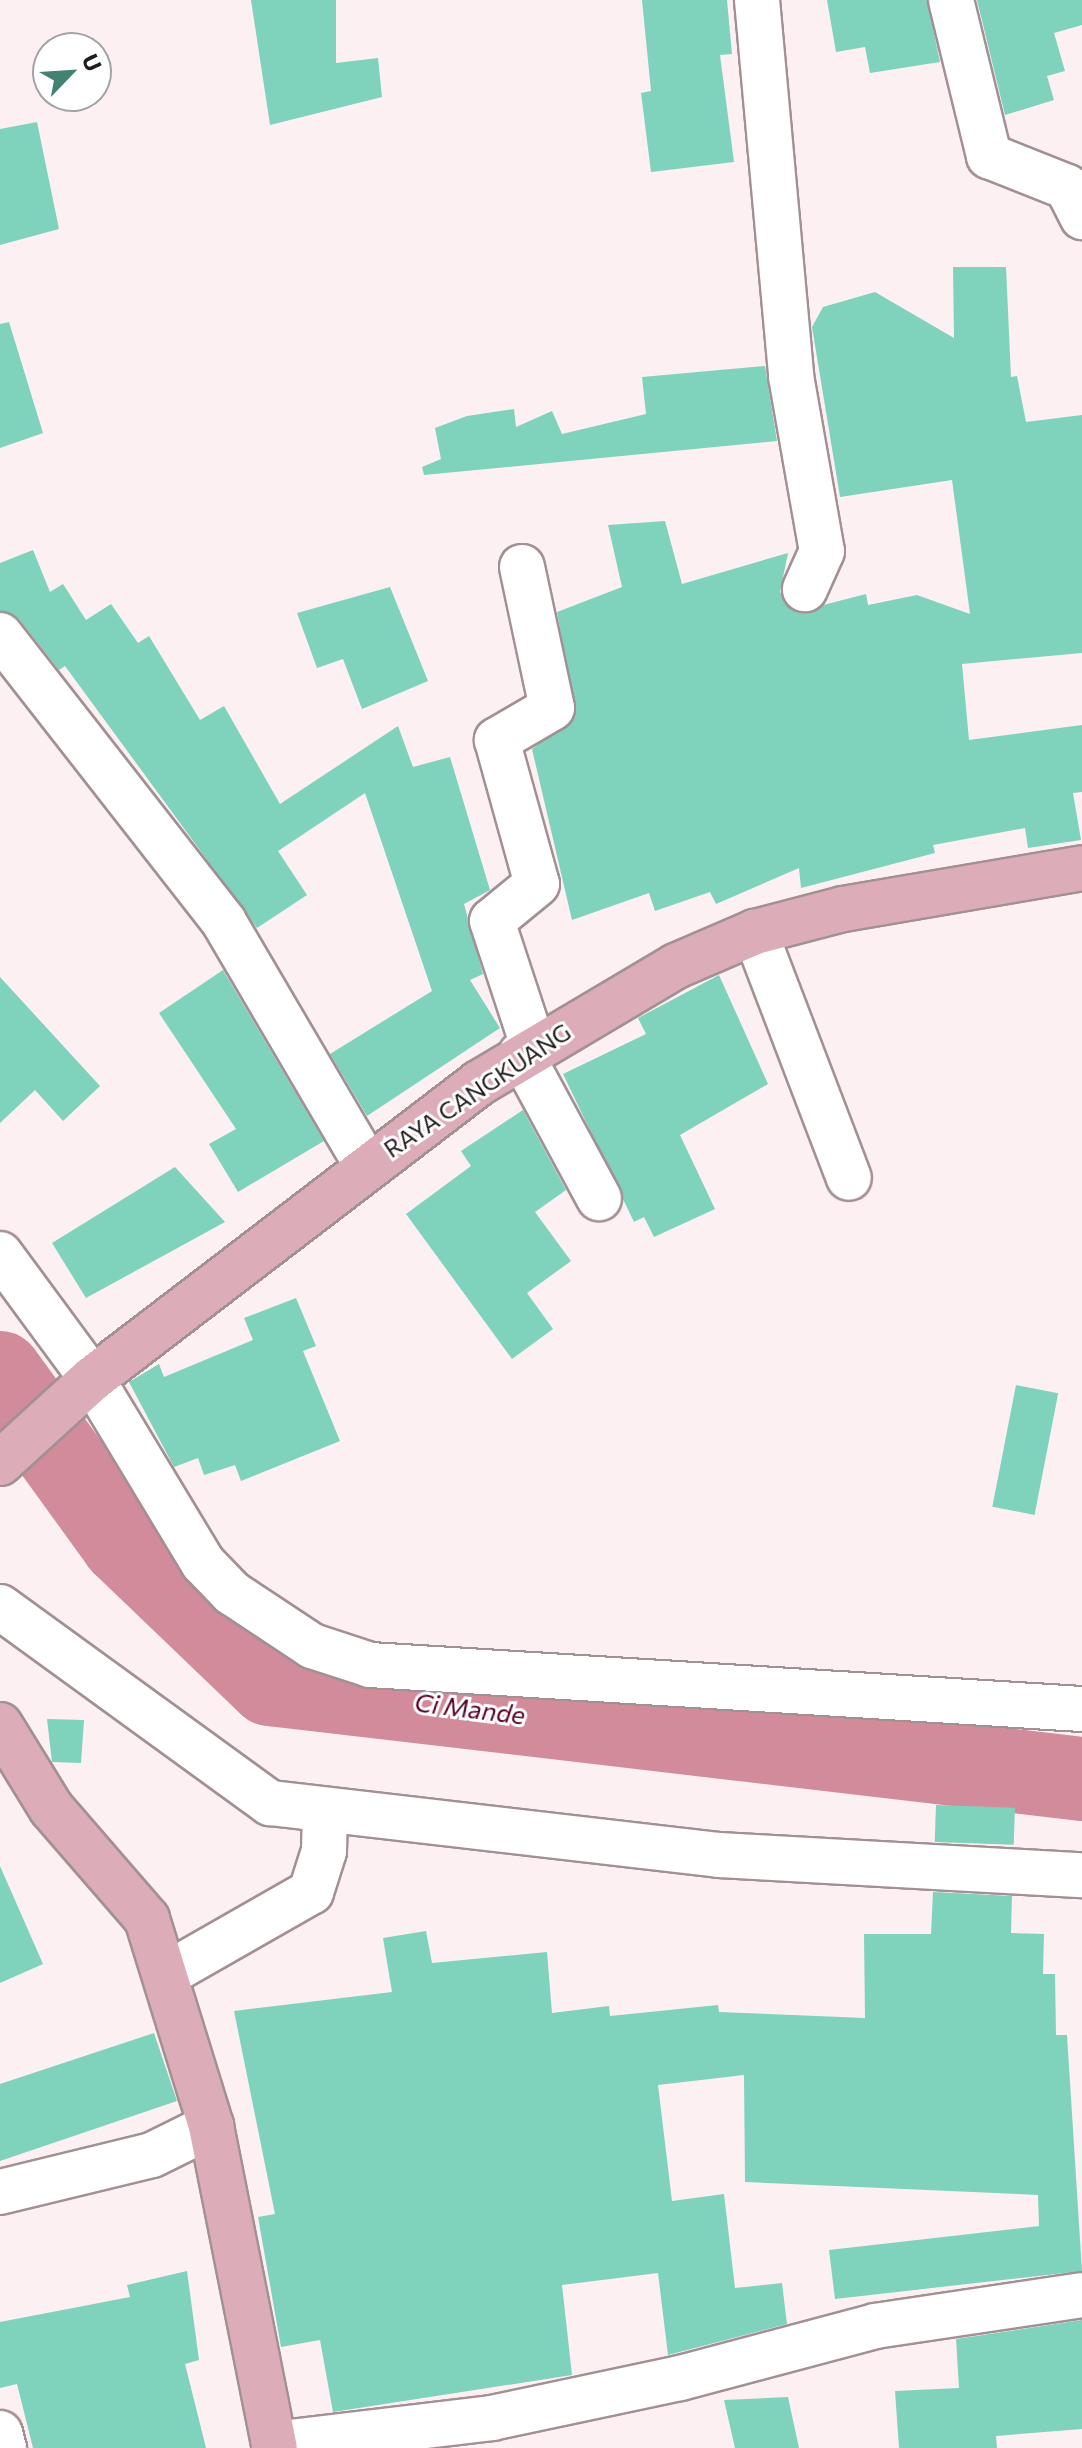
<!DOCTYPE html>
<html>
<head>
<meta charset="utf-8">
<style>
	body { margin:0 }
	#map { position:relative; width:1082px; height:2448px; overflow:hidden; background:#fdf0f2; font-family:Commissioner,sans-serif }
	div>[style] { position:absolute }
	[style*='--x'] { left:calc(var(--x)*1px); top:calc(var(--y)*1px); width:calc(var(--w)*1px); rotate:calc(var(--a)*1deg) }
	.river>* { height:84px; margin:-42px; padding:0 42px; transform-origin:42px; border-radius:42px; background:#d18b9a }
	.building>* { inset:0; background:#7fd2bc; transform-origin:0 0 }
	.roads { filter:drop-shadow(2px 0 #a39093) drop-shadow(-2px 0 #a39093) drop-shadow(0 2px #a39093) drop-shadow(0 -2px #a39093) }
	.minor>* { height:44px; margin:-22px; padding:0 22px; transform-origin:22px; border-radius:22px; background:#fff }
	.major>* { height:44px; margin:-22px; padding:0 22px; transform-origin:22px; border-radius:22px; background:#dcadb8 }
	span { translate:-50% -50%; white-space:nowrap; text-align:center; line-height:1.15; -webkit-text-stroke:6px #fff; paint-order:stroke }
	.street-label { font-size:24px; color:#211a1b }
	.water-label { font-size:26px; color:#590326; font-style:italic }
	.north { position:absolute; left:32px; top:32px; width:80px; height:80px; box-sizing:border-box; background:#fff; border:2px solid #a6a3a4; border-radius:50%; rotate:65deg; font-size:22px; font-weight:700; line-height:32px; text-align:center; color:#211a1b }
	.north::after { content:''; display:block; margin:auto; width:28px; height:36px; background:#418272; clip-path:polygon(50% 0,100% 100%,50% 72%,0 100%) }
</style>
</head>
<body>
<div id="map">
	<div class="river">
		<i style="--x:0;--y:1373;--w:210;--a:54.1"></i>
		<i style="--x:123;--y:1543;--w:204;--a:43.8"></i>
		<i style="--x:270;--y:1684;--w:818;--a:6.67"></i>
	</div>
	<div class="building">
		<i style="clip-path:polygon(251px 0,336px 0,336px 63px,378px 58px,382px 97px,270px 125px)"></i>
		<i style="clip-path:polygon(642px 0,727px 0,732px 54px,720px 55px,734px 162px,651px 172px,641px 93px,651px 91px)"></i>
		<i style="clip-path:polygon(827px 0,927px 0,940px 62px,870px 73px,865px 47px,836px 52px)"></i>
		<i style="clip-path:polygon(977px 0,1082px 0,1082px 25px,1054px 33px,1065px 71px,1047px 76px,1054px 100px,1005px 115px)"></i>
		<i style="clip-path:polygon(37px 122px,59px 229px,0 245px,0 129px)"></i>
		<i style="clip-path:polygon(953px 267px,1006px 267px,1011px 377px,1017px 376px,1026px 422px,1082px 415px,1082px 653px,962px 664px,969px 740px,1082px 725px,1082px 792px,1073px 793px,1081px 840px,1028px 848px,1025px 828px,933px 845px,935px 853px,801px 888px,799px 868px,716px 904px,710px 892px,655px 911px,649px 893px,572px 920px,532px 749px,575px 717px,557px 612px,622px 587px,608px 525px,665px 521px,682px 584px,788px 553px,780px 592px,796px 612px,866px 594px,868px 605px,917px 595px,970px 614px,952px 480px,840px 497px,812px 327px,823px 307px,875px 292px,954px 338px)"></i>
		<i style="clip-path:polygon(9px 322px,43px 433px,0 448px,0 324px)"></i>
		<i style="clip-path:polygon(765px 366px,777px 441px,424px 475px,422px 467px,441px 459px,435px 428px,467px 416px,514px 409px,516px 427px,552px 411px,562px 434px,646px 414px,642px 377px)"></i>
		<i style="clip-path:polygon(33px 550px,50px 592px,63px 584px,86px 620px,111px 604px,138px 643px,149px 636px,200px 720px,224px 706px,280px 804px,398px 726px,413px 767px,450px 757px,490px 890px,464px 904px,483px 974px,470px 980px,500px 1028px,367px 1116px,330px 1054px,432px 991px,365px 793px,278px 851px,307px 895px,257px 928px,65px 666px,59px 670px,19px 619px,0 611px,0 563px)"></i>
		<i style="clip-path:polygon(390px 587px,428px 681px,362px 709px,343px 659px,317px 668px,297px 613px)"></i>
		<i style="clip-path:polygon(223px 970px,324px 1141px,238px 1192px,209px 1144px,236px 1129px,159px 1013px)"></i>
		<i style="clip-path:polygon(719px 975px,768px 1084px,680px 1135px,715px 1209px,654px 1237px,644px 1217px,634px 1222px,563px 1074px,646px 1034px,638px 1018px)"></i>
		<i style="clip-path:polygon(0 977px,100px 1086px,63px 1121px,35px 1090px,0 1123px)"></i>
		<i style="clip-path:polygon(523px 1110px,566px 1190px,535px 1212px,571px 1261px,527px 1293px,553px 1329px,512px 1359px,406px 1214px,471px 1166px,461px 1151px)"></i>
		<i style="clip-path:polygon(175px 1167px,225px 1222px,86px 1298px,52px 1243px)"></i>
		<i style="clip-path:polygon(296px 1298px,316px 1346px,303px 1351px,340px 1441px,241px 1481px,235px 1465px,204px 1475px,198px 1458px,174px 1467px,129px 1382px,159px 1364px,164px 1377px,253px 1340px,244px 1318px)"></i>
		<i style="left:1016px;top:1385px;width:43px;height:124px;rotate:11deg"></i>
		<i style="clip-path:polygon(47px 1719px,84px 1720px,81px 1763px,52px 1762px)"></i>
		<i style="left:936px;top:1805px;width:79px;height:37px;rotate:2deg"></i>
		<i style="clip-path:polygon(0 1866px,43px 1964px,0 1983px)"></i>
		<i style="clip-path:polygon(933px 1892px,1012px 1896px,1011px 1933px,1044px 1934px,1043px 1974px,1055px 1974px,1056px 2035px,1067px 2035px,1082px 2271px,835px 2299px,829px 2250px,1039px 2226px,1038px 2195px,745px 2182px,744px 2075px,658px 2085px,672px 2201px,724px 2194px,735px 2288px,782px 2283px,787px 2324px,668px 2355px,658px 2273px,562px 2285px,572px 2375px,333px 2412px,320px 2340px,281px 2347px,258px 2217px,275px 2214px,234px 2011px,392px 1992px,383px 1938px,426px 1931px,432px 1963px,547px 1952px,552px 2013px,609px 2006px,610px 2016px,718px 2005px,719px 2012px,865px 2018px,864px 1934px,931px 1934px)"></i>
		<i style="clip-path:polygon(154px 2033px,177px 2101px,0 2161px,0 2084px)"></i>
		<i style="clip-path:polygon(187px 2271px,199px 2360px,185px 2364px,206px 2448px,33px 2448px,17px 2384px,0 2388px,0 2322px,130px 2297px,127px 2285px)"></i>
		<i style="clip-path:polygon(1082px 2320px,1082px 2429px,996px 2436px,997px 2448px,899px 2448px,895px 2391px,959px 2388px,956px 2339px)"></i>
		<i style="clip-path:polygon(788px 2397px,799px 2448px,735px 2448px,724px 2400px)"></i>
	</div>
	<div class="roads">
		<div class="minor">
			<i style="--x:757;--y:0;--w:378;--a:84.8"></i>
			<i style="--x:791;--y:376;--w:178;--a:80"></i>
			<i style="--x:822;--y:551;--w:42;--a:114.1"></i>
			<i style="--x:951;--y:0;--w:161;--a:76.3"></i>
			<i style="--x:989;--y:156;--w:84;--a:21.7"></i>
			<i style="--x:1067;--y:187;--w:34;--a:63"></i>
			<i style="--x:522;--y:567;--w:144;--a:78"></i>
			<i style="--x:552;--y:708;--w:64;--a:149.8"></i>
			<i style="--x:497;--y:740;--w:149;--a:74.5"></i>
			<i style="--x:537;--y:884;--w:58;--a:140.6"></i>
			<i style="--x:492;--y:921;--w:132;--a:71.8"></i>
			<i style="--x:0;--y:635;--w:364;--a:52"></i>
			<i style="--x:224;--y:922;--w:283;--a:59.6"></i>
			<i style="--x:755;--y:932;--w:263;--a:69.1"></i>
			<i style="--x:521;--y:1054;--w:164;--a:61.6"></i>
			<i style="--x:0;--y:1254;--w:155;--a:53.6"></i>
			<i style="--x:92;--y:1379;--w:215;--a:58.9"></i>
			<i style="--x:203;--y:1563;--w:42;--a:46"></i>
			<i style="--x:232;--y:1593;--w:96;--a:33.5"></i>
			<i style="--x:312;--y:1646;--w:61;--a:18.1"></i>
			<i style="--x:370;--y:1665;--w:713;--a:3.54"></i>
			<i style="--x:0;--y:1607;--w:334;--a:36"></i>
			<i style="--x:270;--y:1803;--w:452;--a:6.6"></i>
			<i style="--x:719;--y:1855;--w:364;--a:3.2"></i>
			<i style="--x:167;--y:1974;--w:166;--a:-29.7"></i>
			<i style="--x:311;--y:1892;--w:43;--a:-72.4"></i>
			<i style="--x:324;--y:1851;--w:40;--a:-88.6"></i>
			<i style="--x:0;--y:2192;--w:156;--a:-13.7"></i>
			<i style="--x:152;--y:2155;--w:66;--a:-26.2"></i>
			<i style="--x:0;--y:2433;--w:16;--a:75"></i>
			<i style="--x:274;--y:2444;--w:220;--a:-6.8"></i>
			<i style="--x:492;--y:2418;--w:192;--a:-12"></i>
			<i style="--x:680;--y:2378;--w:202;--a:-14.9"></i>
			<i style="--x:875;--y:2326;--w:209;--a:-8.5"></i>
		</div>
		<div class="major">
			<i style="--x:0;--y:1463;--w:125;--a:-42.4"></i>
			<i style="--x:92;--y:1379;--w:487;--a:-37.4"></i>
			<i style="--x:479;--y:1083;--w:229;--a:-30.7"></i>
			<i style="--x:676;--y:966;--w:86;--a:-23.3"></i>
			<i style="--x:755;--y:932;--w:91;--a:-14.6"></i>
			<i style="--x:843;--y:909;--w:242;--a:-9.7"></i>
			<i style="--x:0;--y:1725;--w:97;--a:58.4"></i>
			<i style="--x:51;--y:1808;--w:147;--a:49.1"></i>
			<i style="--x:147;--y:1919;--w:217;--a:72.8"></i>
			<i style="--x:211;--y:2126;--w:328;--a:78.8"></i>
		</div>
	</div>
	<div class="street-label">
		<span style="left:477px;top:1090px;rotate:-34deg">RAYA CANGKUANG</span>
	</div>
	<div class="water-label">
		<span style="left:470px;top:1708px;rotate:7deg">Ci Mande</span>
	</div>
	<div class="north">U</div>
</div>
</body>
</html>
